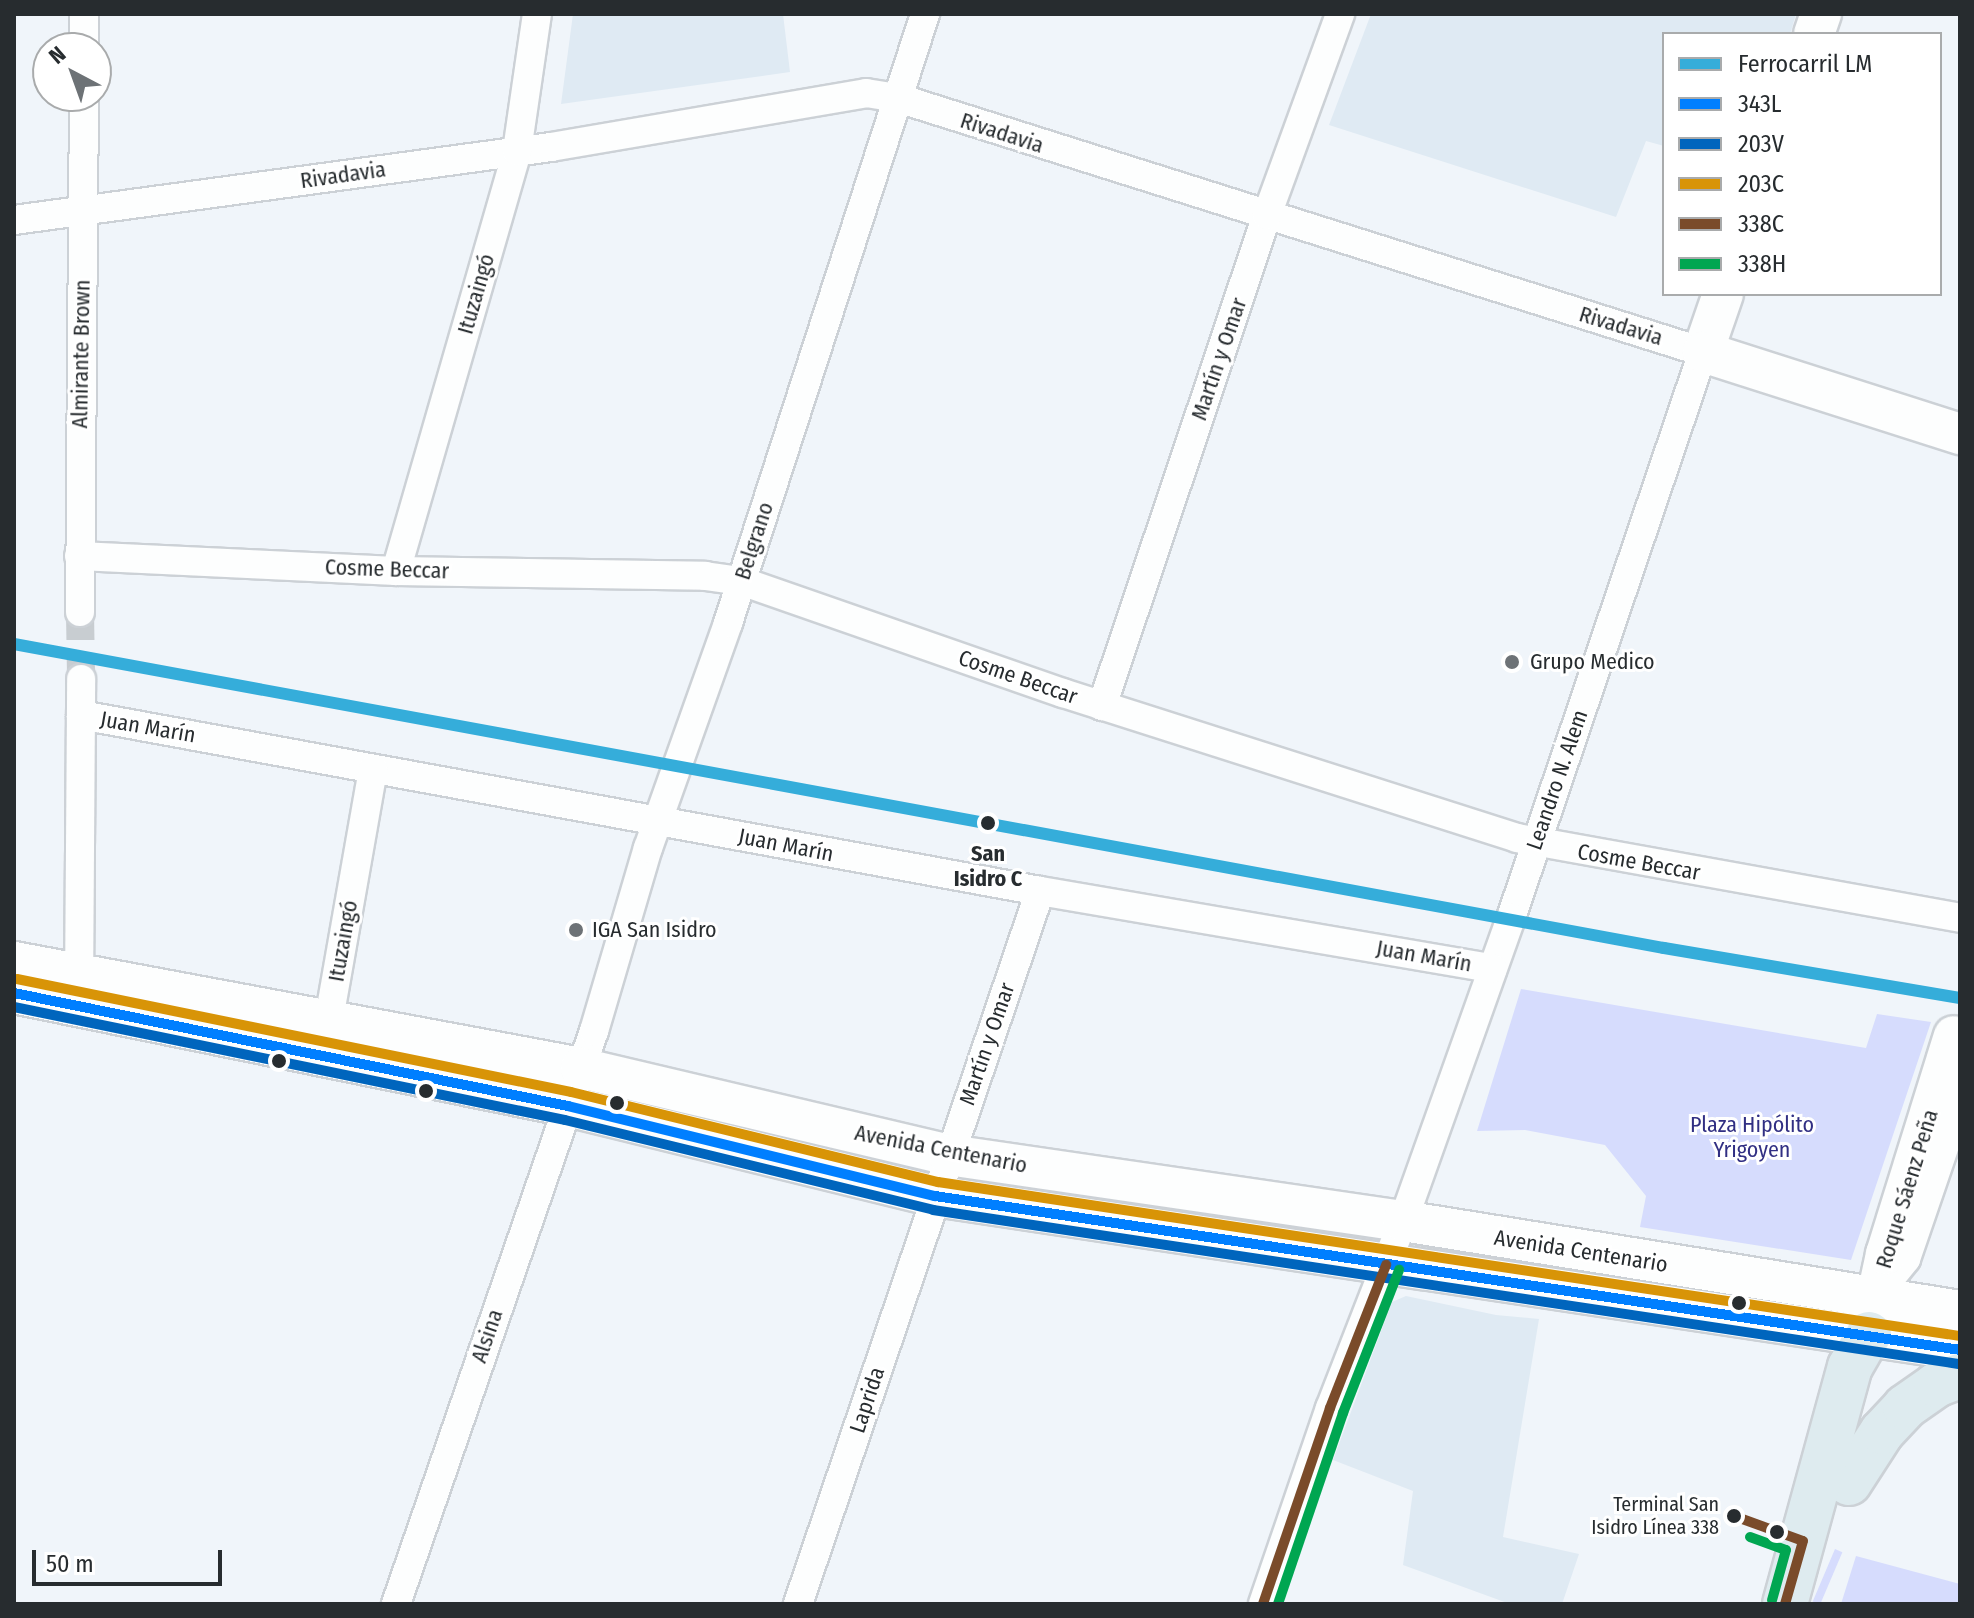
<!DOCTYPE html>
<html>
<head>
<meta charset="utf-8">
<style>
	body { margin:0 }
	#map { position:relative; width:1974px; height:1618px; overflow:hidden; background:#f0f5fa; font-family:"Fira Sans Condensed",sans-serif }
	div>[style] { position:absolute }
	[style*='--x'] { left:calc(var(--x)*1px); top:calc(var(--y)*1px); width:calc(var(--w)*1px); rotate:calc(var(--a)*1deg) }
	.built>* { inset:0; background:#dfeaf3 }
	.green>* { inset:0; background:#d6dcfd; transform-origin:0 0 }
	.street-tunnel>* { height:28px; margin-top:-14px; transform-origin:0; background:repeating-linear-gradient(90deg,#c8cdd1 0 28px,transparent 0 42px) }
	.roads { filter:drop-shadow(2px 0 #ccd1d6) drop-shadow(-2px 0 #ccd1d6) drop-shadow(0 2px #ccd1d6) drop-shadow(0 -2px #ccd1d6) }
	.street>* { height:28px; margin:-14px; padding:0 14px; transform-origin:14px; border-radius:14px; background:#fdfefe }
	.secondary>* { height:40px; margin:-20px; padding:0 20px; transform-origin:20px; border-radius:20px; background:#fdfefe }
	.primary>* { height:44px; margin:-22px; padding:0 22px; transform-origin:22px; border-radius:22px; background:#deebef }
	.bus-1>* { height:10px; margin:-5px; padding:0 5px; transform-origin:5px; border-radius:5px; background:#007fff }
	.bus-2>* { height:10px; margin:-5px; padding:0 5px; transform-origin:5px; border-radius:5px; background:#0065bd }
	.bus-3>* { height:10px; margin:-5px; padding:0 5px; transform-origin:5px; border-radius:5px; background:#d89407 }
	.bus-4>* { height:10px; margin:-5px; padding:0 5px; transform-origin:5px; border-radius:5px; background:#7a4b2a }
	.bus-5>* { height:10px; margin:-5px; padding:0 5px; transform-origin:5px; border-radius:5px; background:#00a651 }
	.rail-1>* { height:12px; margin:-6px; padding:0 6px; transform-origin:6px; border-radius:6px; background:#35adda }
	.dots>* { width:22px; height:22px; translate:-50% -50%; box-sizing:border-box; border:4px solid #fff; border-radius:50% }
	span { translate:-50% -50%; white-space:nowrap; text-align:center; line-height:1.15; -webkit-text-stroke:6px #fff; paint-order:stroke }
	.bus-label { font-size:20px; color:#272c2f }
	.right { translate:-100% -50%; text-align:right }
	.street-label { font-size:22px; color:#272c2f }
	.poi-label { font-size:22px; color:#272c2f }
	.left { translate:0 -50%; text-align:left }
	.stop-label { font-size:22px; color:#272c2f; font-weight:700 }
	.park-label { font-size:22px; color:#312f83 }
	.frame { position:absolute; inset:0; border:16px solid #272c2f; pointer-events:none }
	.legend { position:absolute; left:1662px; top:32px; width:280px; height:264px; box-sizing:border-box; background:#fff; border:2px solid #a9abac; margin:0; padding:10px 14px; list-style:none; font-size:24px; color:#272c2f }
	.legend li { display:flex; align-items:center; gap:16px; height:40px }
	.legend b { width:40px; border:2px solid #a9abac }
	.north { position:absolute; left:32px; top:32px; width:80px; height:80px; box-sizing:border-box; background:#fff; border:2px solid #a9abac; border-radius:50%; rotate:319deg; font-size:22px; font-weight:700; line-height:32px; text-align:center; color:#272c2f }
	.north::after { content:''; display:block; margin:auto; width:28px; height:36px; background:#6d7276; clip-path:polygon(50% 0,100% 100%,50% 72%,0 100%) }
	.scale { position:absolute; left:32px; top:1550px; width:190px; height:36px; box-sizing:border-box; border:4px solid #272c2f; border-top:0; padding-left:10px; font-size:24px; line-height:28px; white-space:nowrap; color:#272c2f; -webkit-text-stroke:6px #fff; paint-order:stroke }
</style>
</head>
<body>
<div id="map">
	<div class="built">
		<i style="clip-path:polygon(573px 14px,783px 14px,790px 72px,561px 104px)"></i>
		<i style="clip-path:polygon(1371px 14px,1796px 14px,1790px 34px,1664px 34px,1664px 146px,1646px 141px,1616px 217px,1329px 125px)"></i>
		<i style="clip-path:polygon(1406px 1296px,1496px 1315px,1539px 1319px,1503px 1537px,1579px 1554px,1562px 1604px,1510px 1604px,1403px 1565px,1413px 1491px,1333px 1460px,1392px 1302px)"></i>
	</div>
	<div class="green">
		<i style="clip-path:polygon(1521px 989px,1866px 1048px,1877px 1014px,1931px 1022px,1851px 1260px,1640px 1227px,1646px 1196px,1605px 1145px,1525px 1130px,1477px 1131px)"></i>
		<i style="left:1835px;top:1549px;width:8px;height:57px;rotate:23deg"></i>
		<i style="clip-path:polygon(1856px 1556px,1960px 1584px,1960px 1604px,1841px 1604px)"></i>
	</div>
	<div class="street-tunnel">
		<i style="--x:80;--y:612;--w:67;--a:89.1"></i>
	</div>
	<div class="roads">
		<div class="street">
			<i style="--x:84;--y:48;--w:34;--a:-90"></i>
			<i style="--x:14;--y:220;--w:542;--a:-7.74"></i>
			<i style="--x:551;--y:147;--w:320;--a:-9.7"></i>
			<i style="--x:866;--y:93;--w:32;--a:9"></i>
			<i style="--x:898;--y:98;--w:844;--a:17.51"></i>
			<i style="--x:1703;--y:352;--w:598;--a:108.74"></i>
			<i style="--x:1511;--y:918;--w:322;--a:109.6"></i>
			<i style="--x:1403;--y:1221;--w:201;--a:111.3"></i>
			<i style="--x:1330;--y:1408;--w:207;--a:108.9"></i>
			<i style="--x:79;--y:556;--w:317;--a:2.7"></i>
			<i style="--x:396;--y:571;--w:309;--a:0.9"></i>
			<i style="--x:705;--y:576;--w:36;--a:8"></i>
			<i style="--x:741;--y:581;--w:341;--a:19.2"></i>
			<i style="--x:1063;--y:693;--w:477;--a:17.7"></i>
			<i style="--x:1517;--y:838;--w:450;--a:10.2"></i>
			<i style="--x:396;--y:571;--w:437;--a:-73.9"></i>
			<i style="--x:517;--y:151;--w:138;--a:-81.7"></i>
			<i style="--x:80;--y:612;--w:516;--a:-89.56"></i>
			<i style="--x:1102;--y:706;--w:518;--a:-71.43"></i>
			<i style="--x:1267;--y:215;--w:214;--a:-70"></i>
			<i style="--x:81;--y:715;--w:975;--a:10.4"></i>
			<i style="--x:1040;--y:891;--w:459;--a:9.7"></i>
			<i style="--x:79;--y:992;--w:313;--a:-89.6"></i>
			<i style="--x:329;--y:1019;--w:254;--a:-80"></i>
			<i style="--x:1881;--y:1290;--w:40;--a:-51"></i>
			<i style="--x:1906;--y:1259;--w:167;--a:-71.1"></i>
			<i style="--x:396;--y:1604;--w:606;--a:-70.94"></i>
			<i style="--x:594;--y:1031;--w:191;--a:-73.6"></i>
			<i style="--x:648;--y:848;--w:239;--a:-70.4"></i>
			<i style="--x:728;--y:623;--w:640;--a:-72.07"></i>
			<i style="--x:798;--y:1604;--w:753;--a:-71.25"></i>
		</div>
		<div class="secondary">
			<i style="--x:1814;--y:34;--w:21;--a:-71"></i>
			<i style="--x:1723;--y:294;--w:61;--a:109"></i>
			<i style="--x:1703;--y:352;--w:270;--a:17.7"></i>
			<i style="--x:14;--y:962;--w:577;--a:10.59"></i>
			<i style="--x:581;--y:1068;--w:378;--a:13.3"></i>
			<i style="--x:949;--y:1155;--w:459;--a:8.3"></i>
			<i style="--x:1403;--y:1221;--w:564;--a:9.18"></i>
			<i style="--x:14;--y:993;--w:565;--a:11.53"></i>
			<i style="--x:568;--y:1106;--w:378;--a:13.8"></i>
			<i style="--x:935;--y:1196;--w:1037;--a:8.54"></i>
			<i style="--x:1871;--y:1324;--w:72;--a:-77.9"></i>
			<i style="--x:1886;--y:1254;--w:228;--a:-72.7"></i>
		</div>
		<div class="primary">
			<i style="--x:1849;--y:1483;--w:61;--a:-57.1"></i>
			<i style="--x:1882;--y:1432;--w:34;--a:-47"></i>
			<i style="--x:1905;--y:1407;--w:38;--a:-35"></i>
			<i style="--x:1936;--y:1385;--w:26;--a:-21"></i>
			<i style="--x:1785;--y:1604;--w:246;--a:-74.7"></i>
			<i style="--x:1850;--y:1367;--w:38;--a:-60"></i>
		</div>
	</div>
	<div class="bus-1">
		<i style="--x:14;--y:993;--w:565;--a:11.53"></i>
		<i style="--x:568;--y:1106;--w:378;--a:13.8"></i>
		<i style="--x:935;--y:1196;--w:1037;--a:8.54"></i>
	</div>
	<div class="bus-2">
		<i style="--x:14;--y:1007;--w:562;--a:11.59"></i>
		<i style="--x:565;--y:1120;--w:379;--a:13.7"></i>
		<i style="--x:933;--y:1210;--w:1037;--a:8.54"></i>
	</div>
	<div class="bus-3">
		<i style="--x:17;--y:979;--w:565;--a:11.53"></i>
		<i style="--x:571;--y:1092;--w:378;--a:13.8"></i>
		<i style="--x:938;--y:1182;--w:1034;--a:8.57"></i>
	</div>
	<div class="bus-4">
		<i style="--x:1734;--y:1516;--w:73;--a:19.9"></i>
		<i style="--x:1803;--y:1541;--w:66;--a:105.9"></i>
		<i style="--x:1263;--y:1604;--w:207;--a:-71.1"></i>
		<i style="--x:1330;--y:1408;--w:154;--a:-68.6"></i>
	</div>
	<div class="bus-5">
		<i style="--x:1750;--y:1537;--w:38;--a:20"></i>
		<i style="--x:1786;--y:1550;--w:52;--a:105.6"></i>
		<i style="--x:1278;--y:1604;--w:202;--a:-71.2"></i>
		<i style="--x:1343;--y:1413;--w:154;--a:-68.6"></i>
	</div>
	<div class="rail-1">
		<i style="--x:14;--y:644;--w:1678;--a:10.44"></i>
		<i style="--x:1664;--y:948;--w:300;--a:9.6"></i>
	</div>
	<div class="dots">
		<i style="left:1512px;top:662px;background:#6d7276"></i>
		<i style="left:988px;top:823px;background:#272c2f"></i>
		<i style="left:576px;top:930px;background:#6d7276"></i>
		<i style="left:279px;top:1061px;background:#272c2f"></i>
		<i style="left:426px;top:1091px;background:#272c2f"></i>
		<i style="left:617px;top:1103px;background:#272c2f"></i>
		<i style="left:1739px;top:1303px;background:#272c2f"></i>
		<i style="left:1734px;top:1516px;background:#272c2f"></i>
		<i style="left:1777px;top:1532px;background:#272c2f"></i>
	</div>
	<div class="bus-label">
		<span class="right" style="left:1719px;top:1516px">Terminal San<br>Isidro Línea 338</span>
	</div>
	<div class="street-label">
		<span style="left:1002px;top:133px;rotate:18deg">Rivadavia</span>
		<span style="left:343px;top:175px;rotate:-8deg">Rivadavia</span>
		<span style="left:476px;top:294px;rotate:-74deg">Ituzaingó</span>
		<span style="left:1621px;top:326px;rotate:17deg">Rivadavia</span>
		<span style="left:81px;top:354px;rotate:-89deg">Almirante Brown</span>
		<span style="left:1219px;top:359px;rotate:-71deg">Martín y Omar</span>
		<span style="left:754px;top:541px;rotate:-72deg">Belgrano</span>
		<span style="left:387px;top:569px;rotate:2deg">Cosme Beccar</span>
		<span style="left:1018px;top:677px;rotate:19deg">Cosme Beccar</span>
		<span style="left:148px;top:727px;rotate:10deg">Juan Marín</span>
		<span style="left:1557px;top:780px;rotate:-71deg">Leandro N. Alem</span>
		<span style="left:786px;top:845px;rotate:11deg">Juan Marín</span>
		<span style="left:1639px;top:862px;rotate:10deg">Cosme Beccar</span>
		<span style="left:343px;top:941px;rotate:-80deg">Ituzaingó</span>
		<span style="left:1424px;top:956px;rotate:10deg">Juan Marín</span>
		<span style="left:987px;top:1044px;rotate:-71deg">Martín y Omar</span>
		<span style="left:941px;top:1149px;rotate:11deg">Avenida Centenario</span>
		<span style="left:1907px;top:1189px;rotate:-73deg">Roque Sáenz Peña</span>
		<span style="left:1581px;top:1251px;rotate:9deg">Avenida Centenario</span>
		<span style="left:487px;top:1336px;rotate:-71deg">Alsina</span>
		<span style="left:867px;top:1400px;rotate:-72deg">Laprida</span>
	</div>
	<div class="poi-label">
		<span class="left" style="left:1530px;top:662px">Grupo Medico</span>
		<span class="left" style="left:592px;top:930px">IGA San Isidro</span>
	</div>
	<div class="stop-label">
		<span style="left:988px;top:866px">San<br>Isidro C</span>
	</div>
	<div class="park-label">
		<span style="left:1752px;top:1137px">Plaza Hipólito<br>Yrigoyen</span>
	</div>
	<div class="frame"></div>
	<ul class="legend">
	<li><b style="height:10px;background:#35adda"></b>Ferrocarril LM</li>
	<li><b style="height:10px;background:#007fff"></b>343L</li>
	<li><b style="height:10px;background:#0065bd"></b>203V</li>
	<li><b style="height:10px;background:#d89407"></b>203C</li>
	<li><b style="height:10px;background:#7a4b2a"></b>338C</li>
	<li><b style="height:10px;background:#00a651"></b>338H</li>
	</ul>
	<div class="north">N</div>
	<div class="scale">50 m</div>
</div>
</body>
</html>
